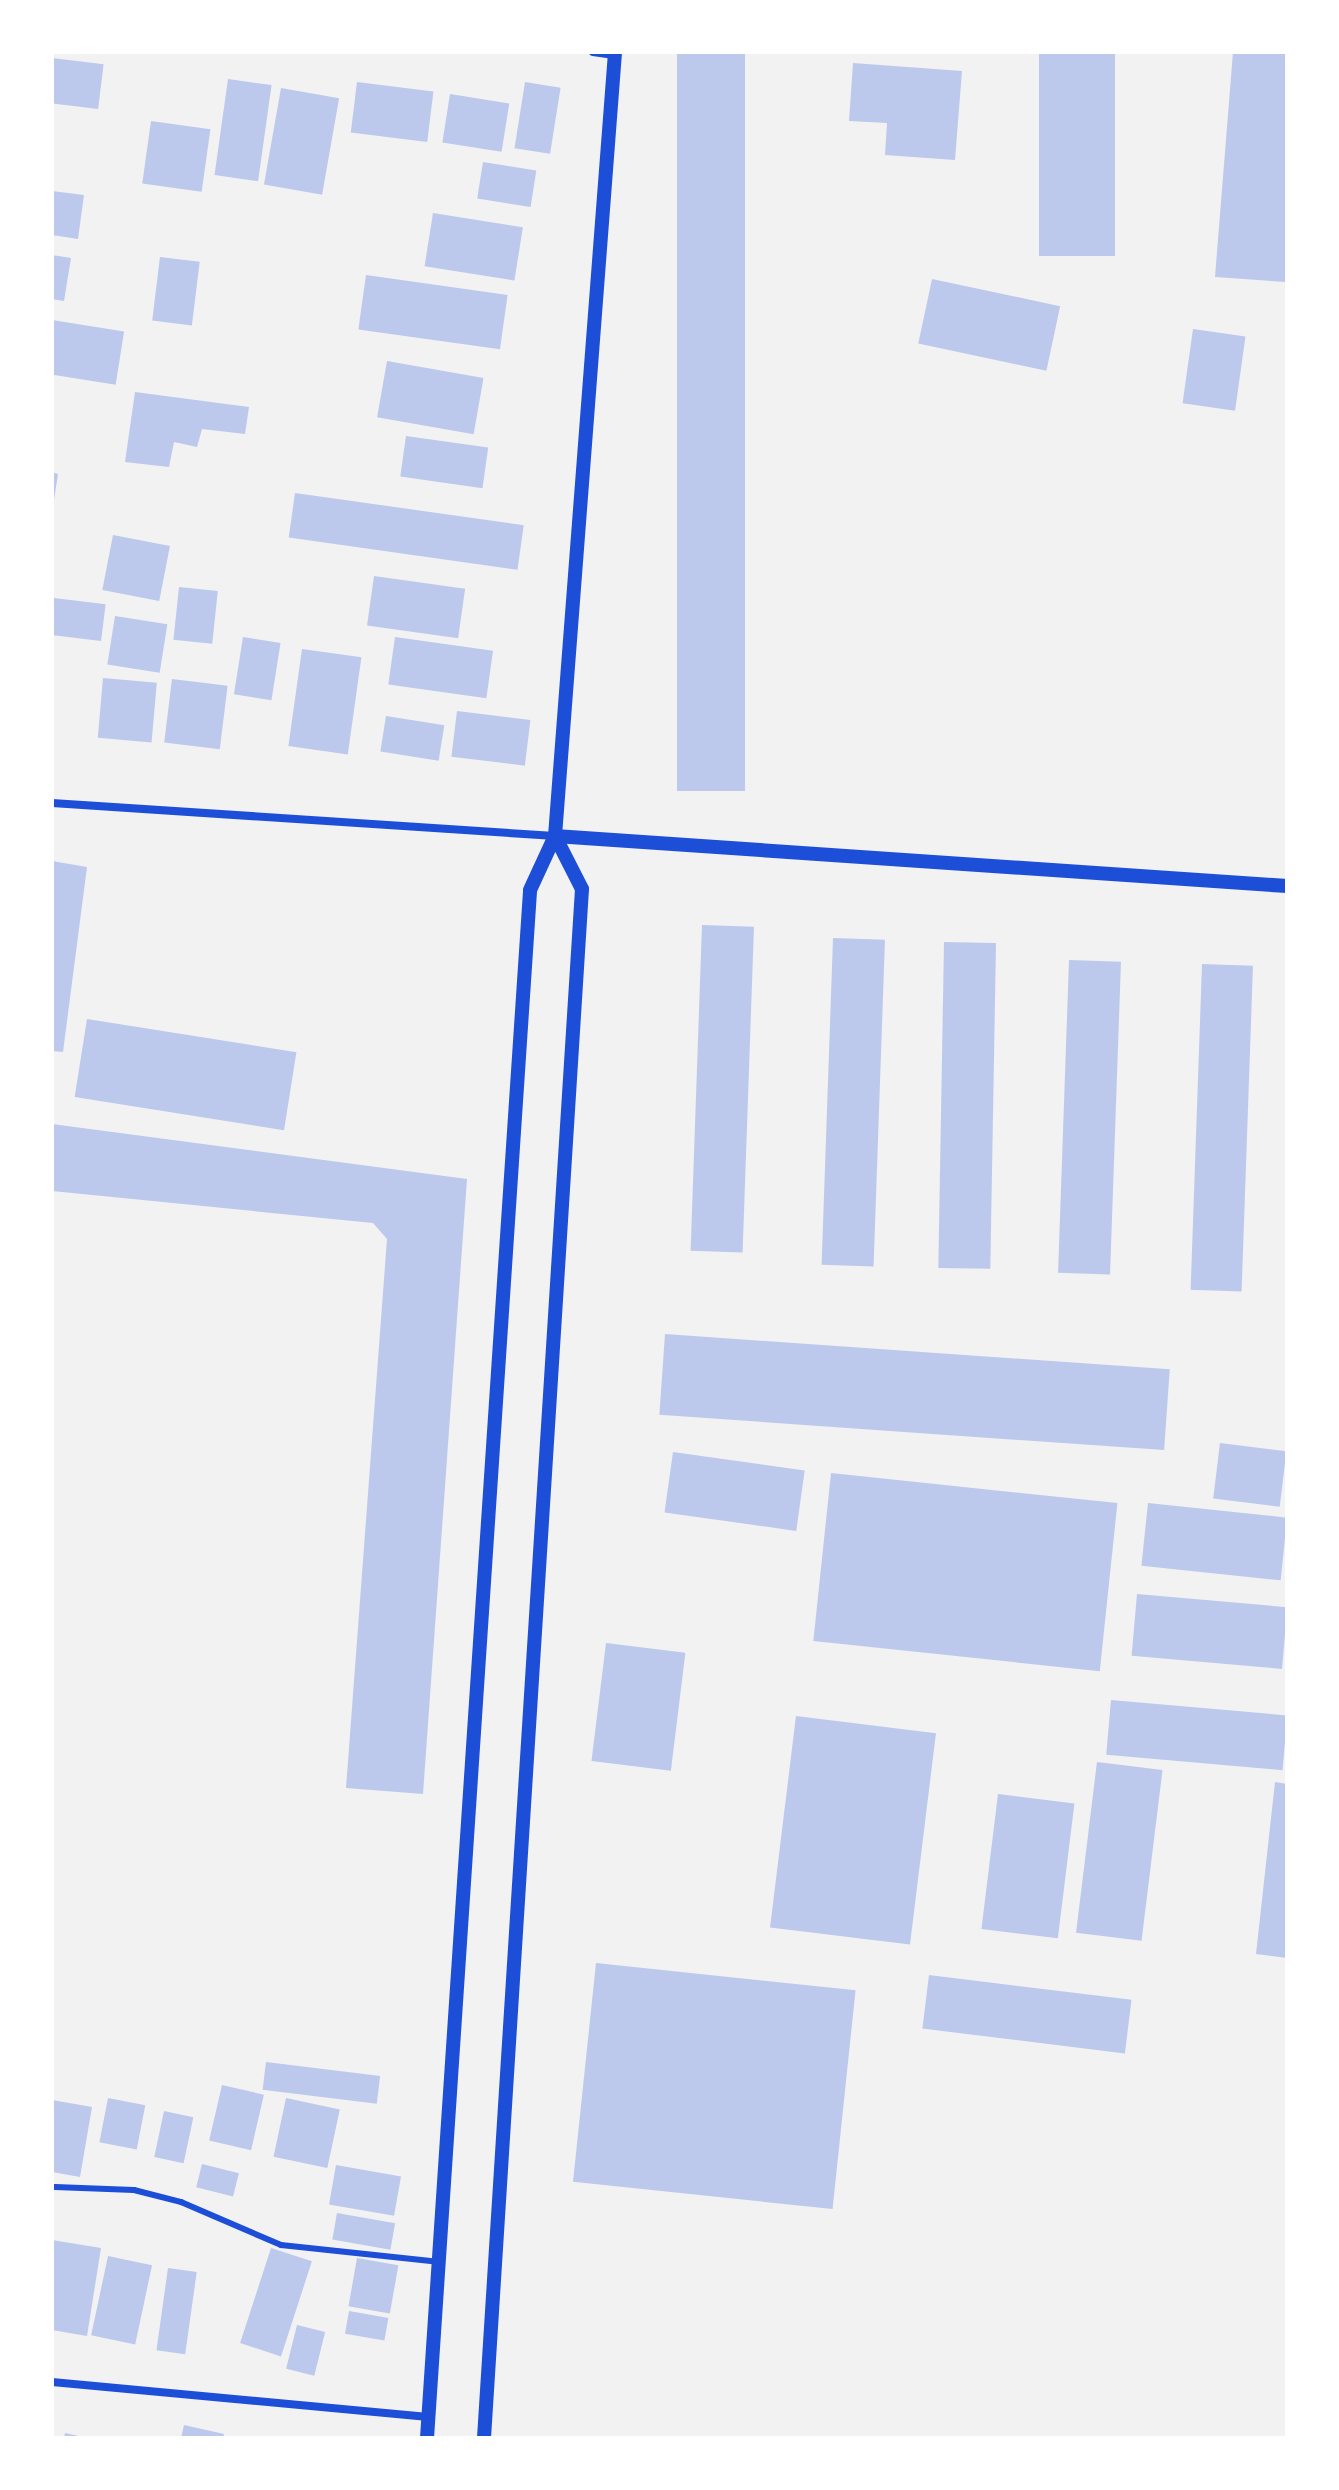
<!DOCTYPE html>
<html>
<head>
<meta charset="utf-8">
<style>
	body { margin:0 }
	#map { position:relative; width:1339px; height:2490px; overflow:hidden; background:#f2f2f2; font-family:Montserrat,sans-serif }
	div>[style] { position:absolute }
	[style*='--x'] { left:calc(var(--x)*1px); top:calc(var(--y)*1px); width:calc(var(--w)*1px); rotate:calc(var(--a)*1deg) }
	.building>* { inset:0; background:#bdc9ec; transform-origin:0 0 }
	.service>* { height:6px; margin:-3px; padding:0 3px; transform-origin:3px; border-radius:3px; background:#1d4ed8 }
	.minor>* { height:8px; margin:-4px; padding:0 4px; transform-origin:4px; border-radius:4px; background:#1d4ed8 }
	.tertiary>* { height:14px; margin:-7px; padding:0 7px; transform-origin:7px; border-radius:7px; background:#1d4ed8 }
	span { translate:-50% -50%; white-space:nowrap; text-align:center; line-height:1.15; -webkit-text-stroke:8px #fff; paint-order:stroke }
	.frame { position:absolute; inset:0; border:54px solid #fff; pointer-events:none }
</style>
</head>
<body>
<div id="map">
	<div class="building">
		<i style="left:677px;top:52px;width:68px;height:739px"></i>
		<i style="left:1039px;top:52px;width:76px;height:204px"></i>
		<i style="clip-path:polygon(1233px 52px,1287px 52px,1285px 282px,1215px 277px)"></i>
		<i style="left:52px;top:58px;width:52px;height:45px;rotate:7deg"></i>
		<i style="clip-path:polygon(853px 63px,962px 71px,955px 160px,885px 155px,887px 123px,849px 121px)"></i>
		<i style="left:228px;top:79px;width:44px;height:97px;rotate:8deg"></i>
		<i style="left:357px;top:82px;width:77px;height:51px;rotate:7deg"></i>
		<i style="left:525px;top:82px;width:36px;height:67px;rotate:9deg"></i>
		<i style="left:281px;top:88px;width:59px;height:98px;rotate:10deg"></i>
		<i style="left:450px;top:94px;width:60px;height:49px;rotate:9deg"></i>
		<i style="left:151px;top:121px;width:60px;height:63px;rotate:8deg"></i>
		<i style="left:483px;top:162px;width:54px;height:37px;rotate:9deg"></i>
		<i style="clip-path:polygon(52px 191px,84px 195px,78px 239px,52px 235px)"></i>
		<i style="left:433px;top:213px;width:91px;height:54px;rotate:9deg"></i>
		<i style="clip-path:polygon(52px 255px,71px 258px,64px 301px,52px 299px)"></i>
		<i style="left:160px;top:257px;width:40px;height:64px;rotate:7deg"></i>
		<i style="left:366px;top:275px;width:143px;height:55px;rotate:8deg"></i>
		<i style="left:932px;top:279px;width:131px;height:66px;rotate:12deg"></i>
		<i style="left:52px;top:320px;width:73px;height:54px;rotate:9deg"></i>
		<i style="left:1193px;top:329px;width:53px;height:75px;rotate:8deg"></i>
		<i style="left:387px;top:361px;width:98px;height:57px;rotate:10deg"></i>
		<i style="clip-path:polygon(135px 392px,249px 407px,245px 434px,202px 429px,197px 447px,174px 442px,169px 467px,125px 462px)"></i>
		<i style="left:406px;top:436px;width:83px;height:41px;rotate:8deg"></i>
		<i style="clip-path:polygon(52px 472px,58px 474px,54px 500px,52px 499px)"></i>
		<i style="left:295px;top:493px;width:231px;height:45px;rotate:8deg"></i>
		<i style="left:113px;top:535px;width:58px;height:56px;rotate:11deg"></i>
		<i style="left:374px;top:576px;width:92px;height:50px;rotate:8deg"></i>
		<i style="left:179px;top:587px;width:39px;height:53px;rotate:6deg"></i>
		<i style="left:54px;top:598px;width:52px;height:37px;rotate:7deg"></i>
		<i style="left:115px;top:616px;width:53px;height:49px;rotate:9deg"></i>
		<i style="left:243px;top:637px;width:38px;height:58px;rotate:9deg"></i>
		<i style="left:395px;top:637px;width:99px;height:48px;rotate:8deg"></i>
		<i style="left:302px;top:649px;width:60px;height:98px;rotate:8deg"></i>
		<i style="left:103px;top:678px;width:54px;height:60px;rotate:5deg"></i>
		<i style="left:172px;top:679px;width:56px;height:64px;rotate:7deg"></i>
		<i style="left:457px;top:711px;width:74px;height:46px;rotate:7deg"></i>
		<i style="left:386px;top:716px;width:59px;height:36px;rotate:9deg"></i>
		<i style="clip-path:polygon(52px 861px,87px 867px,63px 1052px,52px 1051px)"></i>
		<i style="left:702px;top:925px;width:52px;height:326px;rotate:2deg"></i>
		<i style="left:833px;top:938px;width:52px;height:327px;rotate:2deg"></i>
		<i style="left:944px;top:942px;width:52px;height:326px;rotate:1deg"></i>
		<i style="left:1069px;top:960px;width:52px;height:313px;rotate:2deg"></i>
		<i style="left:1202px;top:964px;width:51px;height:326px;rotate:2deg"></i>
		<i style="left:87px;top:1019px;width:212px;height:79px;rotate:9deg"></i>
		<i style="clip-path:polygon(52px 1124px,467px 1179px,423px 1794px,346px 1788px,387px 1239px,373px 1223px,52px 1191px)"></i>
		<i style="left:665px;top:1334px;width:506px;height:81px;rotate:4deg"></i>
		<i style="left:1220px;top:1443px;width:67px;height:56px;rotate:7deg"></i>
		<i style="left:673px;top:1452px;width:133px;height:61px;rotate:8deg"></i>
		<i style="left:831px;top:1473px;width:288px;height:169px;rotate:6deg"></i>
		<i style="left:1148px;top:1503px;width:140px;height:63px;rotate:6deg"></i>
		<i style="left:1137px;top:1594px;width:151px;height:62px;rotate:5deg"></i>
		<i style="left:606px;top:1643px;width:80px;height:119px;rotate:7deg"></i>
		<i style="left:1111px;top:1700px;width:177px;height:55px;rotate:5deg"></i>
		<i style="left:796px;top:1716px;width:141px;height:213px;rotate:7deg"></i>
		<i style="left:1097px;top:1762px;width:66px;height:172px;rotate:7deg"></i>
		<i style="clip-path:polygon(1275px 1782px,1287px 1784px,1287px 1958px,1256px 1954px)"></i>
		<i style="left:998px;top:1794px;width:77px;height:136px;rotate:7deg"></i>
		<i style="left:596px;top:1963px;width:261px;height:220px;rotate:6deg"></i>
		<i style="left:929px;top:1975px;width:204px;height:54px;rotate:7deg"></i>
		<i style="left:266px;top:2062px;width:115px;height:28px;rotate:7deg"></i>
		<i style="left:222px;top:2085px;width:43px;height:57px;rotate:13deg"></i>
		<i style="left:108px;top:2098px;width:38px;height:45px;rotate:11deg"></i>
		<i style="left:286px;top:2098px;width:55px;height:60px;rotate:12deg"></i>
		<i style="clip-path:polygon(52px 2100px,92px 2107px,80px 2177px,52px 2172px)"></i>
		<i style="left:164px;top:2111px;width:30px;height:47px;rotate:12deg"></i>
		<i style="left:202px;top:2164px;width:38px;height:24px;rotate:14deg"></i>
		<i style="left:336px;top:2165px;width:66px;height:40px;rotate:10deg"></i>
		<i style="left:337px;top:2213px;width:59px;height:27px;rotate:10deg"></i>
		<i style="clip-path:polygon(52px 2240px,101px 2248px,87px 2336px,52px 2330px)"></i>
		<i style="left:271px;top:2248px;width:43px;height:100px;rotate:18deg"></i>
		<i style="left:108px;top:2256px;width:45px;height:81px;rotate:12deg"></i>
		<i style="left:357px;top:2258px;width:42px;height:49px;rotate:10deg"></i>
		<i style="left:168px;top:2268px;width:29px;height:83px;rotate:8deg"></i>
		<i style="left:349px;top:2311px;width:40px;height:23px;rotate:10deg"></i>
		<i style="left:297px;top:2325px;width:29px;height:45px;rotate:14deg"></i>
		<i style="clip-path:polygon(184px 2425px,224px 2434px,223px 2438px,181px 2438px)"></i>
		<i style="clip-path:polygon(65px 2433px,83px 2437px,83px 2438px,64px 2438px)"></i>
	</div>
	<div class="service">
		<i style="--x:55;--y:2187;--w:79;--a:2.2"></i>
		<i style="--x:134;--y:2190;--w:49;--a:14.3"></i>
		<i style="--x:181;--y:2202;--w:109;--a:23.3"></i>
		<i style="--x:281;--y:2245;--w:160;--a:6.1"></i>
	</div>
	<div class="minor">
		<i style="--x:593;--y:52;--w:21;--a:8"></i>
		<i style="--x:52;--y:803;--w:504;--a:3.75"></i>
		<i style="--x:52;--y:2382;--w:378;--a:5.3"></i>
	</div>
	<div class="tertiary">
		<i style="--x:555;--y:836;--w:734;--a:3.91"></i>
		<i style="--x:427;--y:2438;--w:1551;--a:-86.19"></i>
		<i style="--x:530;--y:890;--w:60;--a:-65.2"></i>
		<i style="--x:555;--y:836;--w:786;--a:-85.62"></i>
		<i style="--x:484;--y:2438;--w:1552;--a:-86.38"></i>
		<i style="--x:582;--y:889;--w:59;--a:-117"></i>
	</div>
	<div class="frame"></div>
</div>
</body>
</html>
